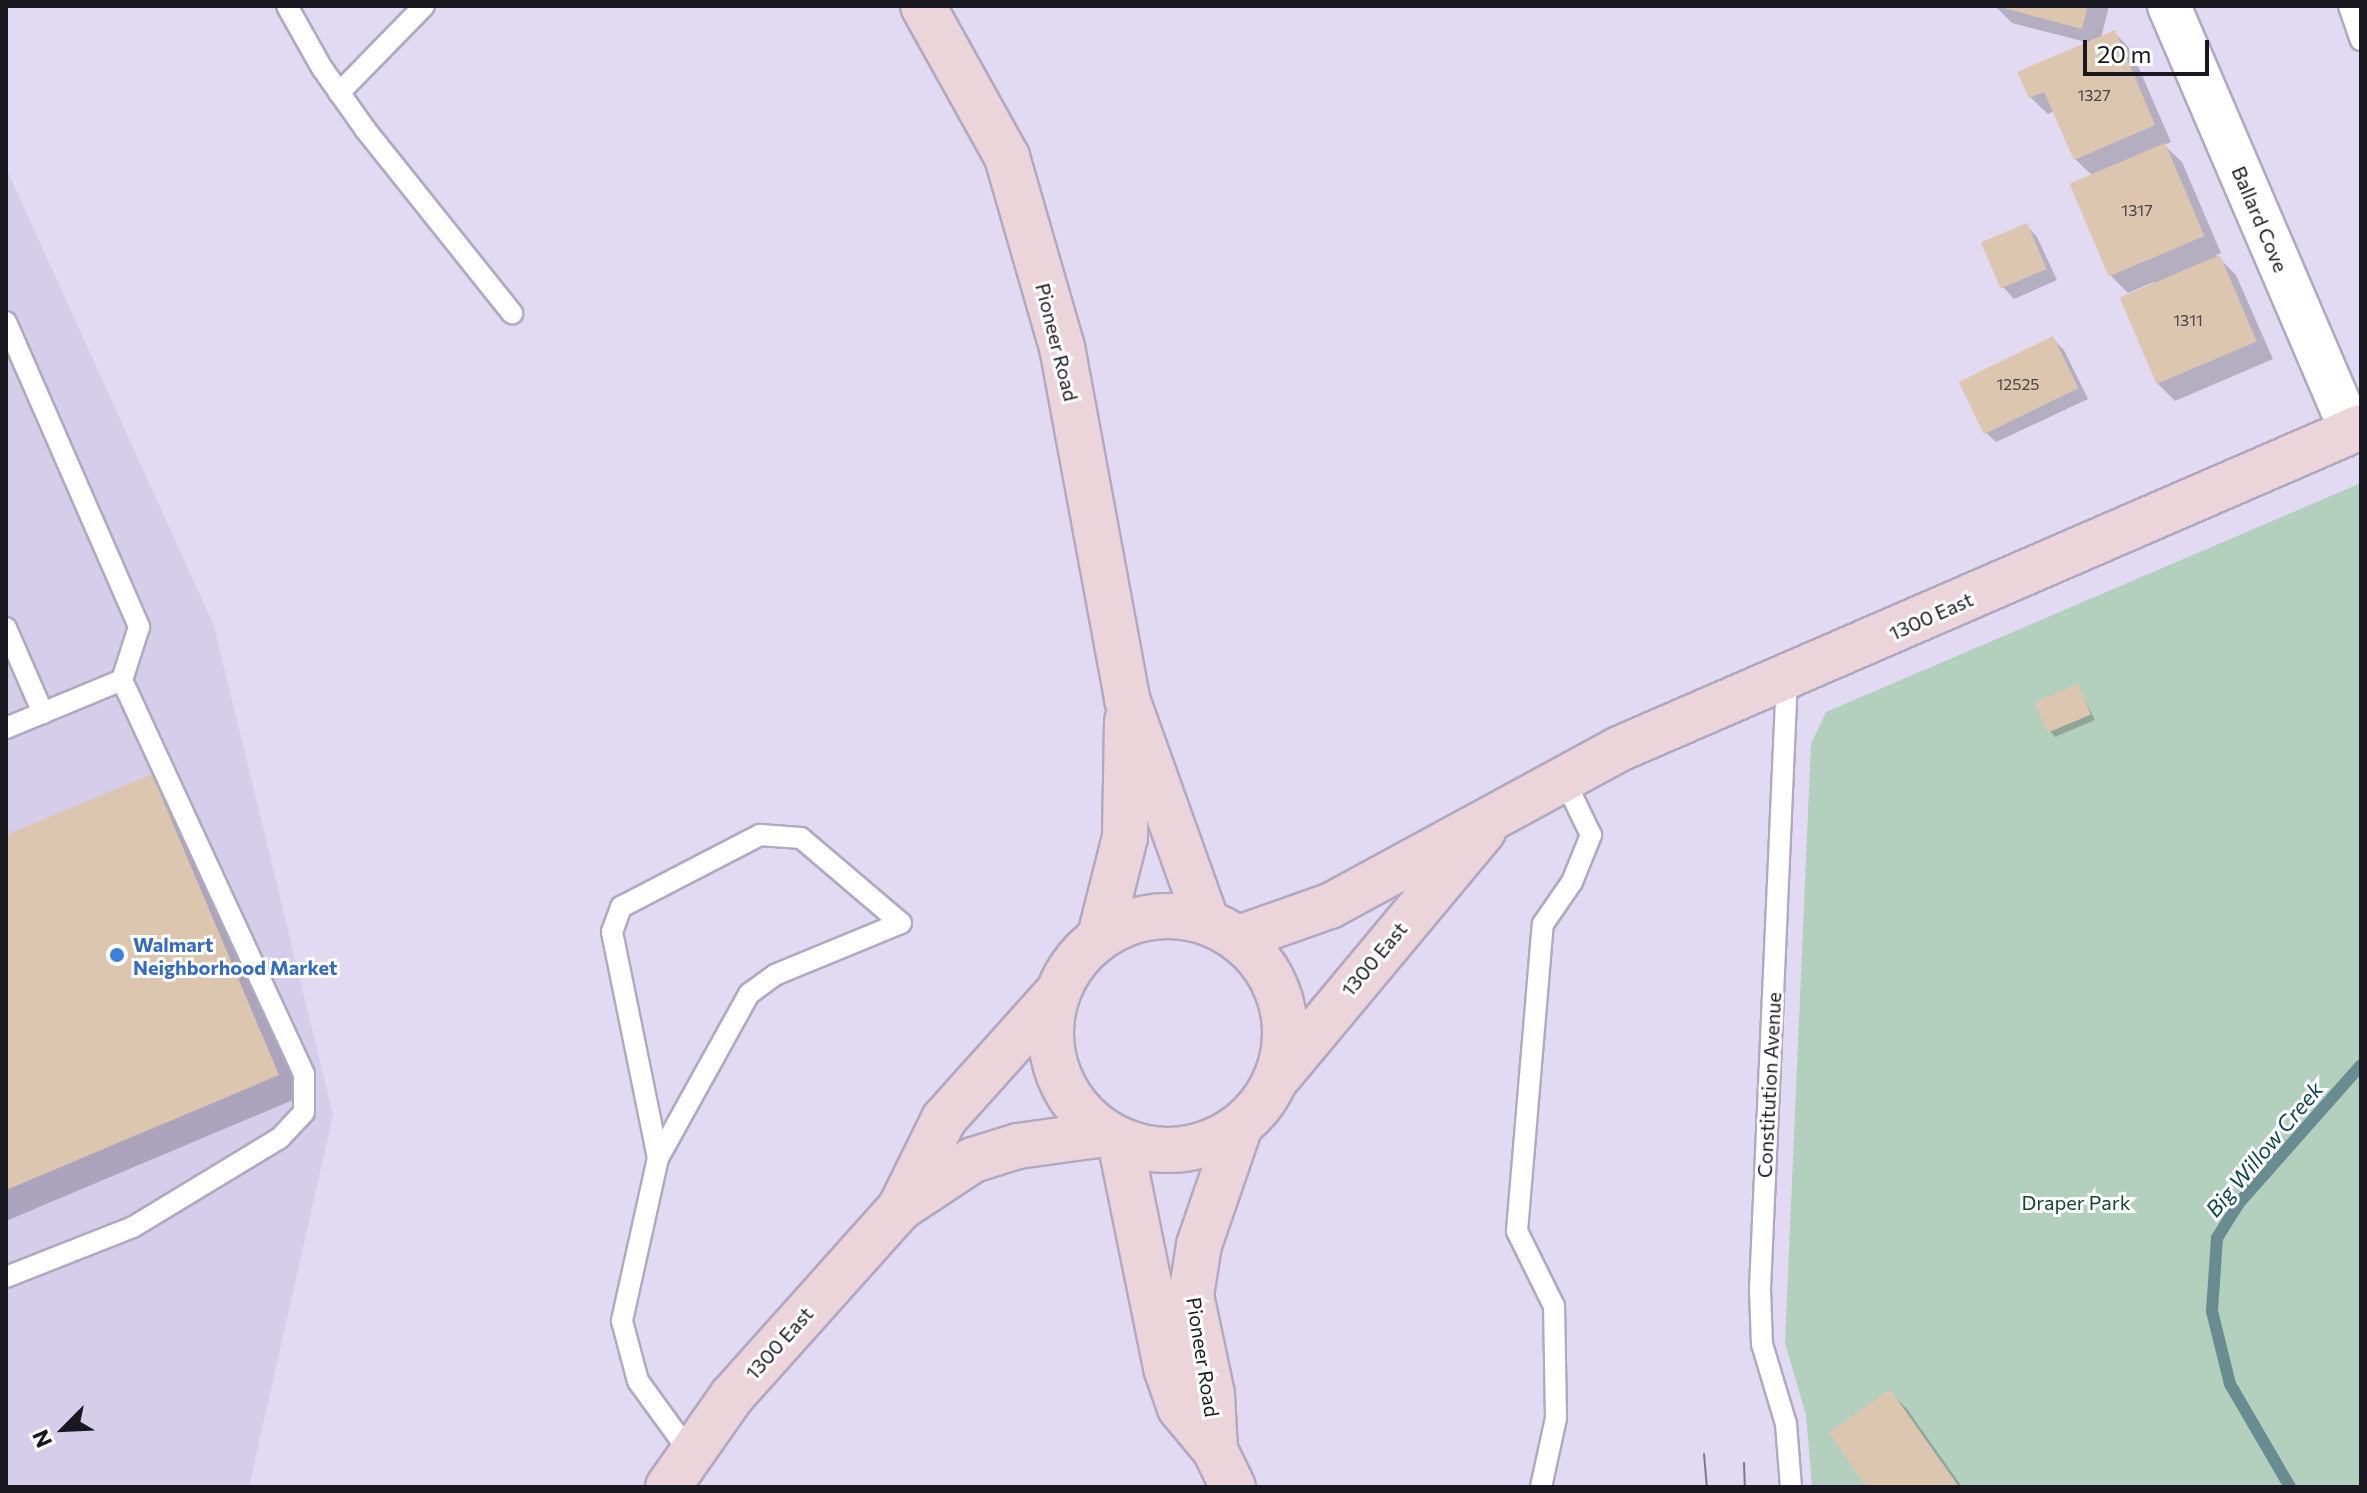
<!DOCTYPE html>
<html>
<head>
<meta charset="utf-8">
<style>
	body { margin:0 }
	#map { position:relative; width:2367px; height:1493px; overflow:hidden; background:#e2daf2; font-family:Commissioner,sans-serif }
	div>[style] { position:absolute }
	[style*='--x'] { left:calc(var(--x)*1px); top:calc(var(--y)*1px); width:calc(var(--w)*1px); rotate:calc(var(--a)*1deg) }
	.built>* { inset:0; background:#d6cdeb }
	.green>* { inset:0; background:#b3cfbe }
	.shadow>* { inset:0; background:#0003 }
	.stream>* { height:12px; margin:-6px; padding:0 6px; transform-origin:6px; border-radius:6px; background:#688c8f }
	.building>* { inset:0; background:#ddc6b0; transform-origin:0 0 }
	.roads { filter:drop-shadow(2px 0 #b0a9c0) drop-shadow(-2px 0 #b0a9c0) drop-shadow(0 2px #b0a9c0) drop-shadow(0 -2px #b0a9c0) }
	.lane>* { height:20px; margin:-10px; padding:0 10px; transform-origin:10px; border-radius:10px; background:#fff }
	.street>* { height:42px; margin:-21px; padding:0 21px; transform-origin:21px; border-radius:21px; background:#fff }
	.secondary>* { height:44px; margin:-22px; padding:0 22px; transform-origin:22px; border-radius:22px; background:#ecd5da }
	.secondary>.ring { margin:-22px; padding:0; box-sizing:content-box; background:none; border:44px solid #ecd5da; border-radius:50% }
	.tram>* { height:2px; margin:-1px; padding:0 1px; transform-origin:1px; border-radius:1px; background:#7d7888 }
	.dots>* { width:22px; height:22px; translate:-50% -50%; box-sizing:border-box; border:4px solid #fff; border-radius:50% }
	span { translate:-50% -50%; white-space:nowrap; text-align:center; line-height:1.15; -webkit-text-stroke:6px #fff; paint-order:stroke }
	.number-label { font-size:16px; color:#4a4343 }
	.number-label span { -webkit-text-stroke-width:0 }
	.street-label { font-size:20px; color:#19171f }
	.shop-label { font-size:20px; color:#366cbe; font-weight:700 }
	.left { translate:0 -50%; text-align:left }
	.park-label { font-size:20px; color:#10452d }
	.water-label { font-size:22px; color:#0f484c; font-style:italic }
	.frame { position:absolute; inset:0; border:8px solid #19171f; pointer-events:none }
	.north { position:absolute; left:24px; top:1389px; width:80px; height:80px; -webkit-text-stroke:6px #fff; paint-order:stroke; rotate:246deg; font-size:22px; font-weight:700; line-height:32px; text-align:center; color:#19171f }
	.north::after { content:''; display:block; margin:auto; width:28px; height:36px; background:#19171f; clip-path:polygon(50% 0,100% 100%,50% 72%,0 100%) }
	.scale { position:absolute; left:2083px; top:40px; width:126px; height:36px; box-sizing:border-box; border:4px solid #19171f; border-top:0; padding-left:10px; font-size:24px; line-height:28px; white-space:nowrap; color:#19171f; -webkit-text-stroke:6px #fff; paint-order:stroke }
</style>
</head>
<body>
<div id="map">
	<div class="built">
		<i style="clip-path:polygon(6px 168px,214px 626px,333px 1115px,249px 1487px,6px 1487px)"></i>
	</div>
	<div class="green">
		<i style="clip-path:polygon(2361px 483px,2361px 1487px,1812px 1487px,1806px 1415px,1785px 1343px,1811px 744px,1826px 712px)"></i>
	</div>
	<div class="shadow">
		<i style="clip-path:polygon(1995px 6px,2109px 6px,2101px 38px,2114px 32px,2131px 50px,2171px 142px,2164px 145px,2182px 162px,2221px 253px,2216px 255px,2236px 275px,2273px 359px,2175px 401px,2158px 384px,2154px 282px,2128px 293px,2111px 276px,2093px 176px,2075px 159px,2055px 111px,2048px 114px,2030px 97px,2090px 43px,2012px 23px)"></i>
		<i style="clip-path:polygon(2026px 225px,2037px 237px,2057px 280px,2014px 299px,2003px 287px)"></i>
		<i style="clip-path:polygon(2053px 339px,2064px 350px,2088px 399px,1996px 442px,1984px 431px)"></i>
		<i style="clip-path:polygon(2078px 687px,2095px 720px,2055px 737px,2050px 731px)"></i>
		<i style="clip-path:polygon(152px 776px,174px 799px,300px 1097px,6px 1221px,6px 838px)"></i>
		<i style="clip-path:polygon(1890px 1392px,1907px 1409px,1962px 1487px,1869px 1487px)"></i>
	</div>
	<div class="stream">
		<i style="--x:2290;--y:1487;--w:119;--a:-120.2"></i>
		<i style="--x:2230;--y:1384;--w:75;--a:-103.9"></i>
		<i style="--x:2212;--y:1311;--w:73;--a:-86.1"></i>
		<i style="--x:2217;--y:1238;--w:41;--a:-57.8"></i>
		<i style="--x:2239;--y:1203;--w:184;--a:-48.5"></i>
	</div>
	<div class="building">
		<i style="clip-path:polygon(1996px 6px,2088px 6px,2082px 29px)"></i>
		<i style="clip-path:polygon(2115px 30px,2155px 125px,2074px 160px,2044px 92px,2029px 98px,2017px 72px)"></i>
		<i style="left:2165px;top:143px;width:101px;height:104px;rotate:67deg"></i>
		<i style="left:2027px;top:223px;width:50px;height:50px;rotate:67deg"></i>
		<i style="left:2220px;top:255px;width:94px;height:109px;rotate:67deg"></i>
		<i style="left:2053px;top:336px;width:58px;height:105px;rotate:64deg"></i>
		<i style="left:2078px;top:684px;width:33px;height:47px;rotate:67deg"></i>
		<i style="clip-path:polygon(152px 774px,279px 1075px,6px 1190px,6px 835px)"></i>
		<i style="clip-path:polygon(1890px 1389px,1959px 1487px,1867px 1487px,1829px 1433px)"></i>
	</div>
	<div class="roads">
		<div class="lane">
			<i style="--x:287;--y:6;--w:71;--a:60.6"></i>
			<i style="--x:322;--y:68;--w:75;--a:54.8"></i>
			<i style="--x:365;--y:129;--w:236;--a:51.4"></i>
			<i style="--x:2349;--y:6;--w:36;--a:71"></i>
			<i style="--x:339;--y:93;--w:122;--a:-45.7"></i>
			<i style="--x:6;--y:322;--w:333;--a:66.4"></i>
			<i style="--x:139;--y:627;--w:56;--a:107.8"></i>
			<i style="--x:122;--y:680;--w:126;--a:157.5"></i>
			<i style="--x:6;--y:628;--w:93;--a:66.5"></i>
			<i style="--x:1787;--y:678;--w:613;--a:92.53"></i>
			<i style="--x:1760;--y:1290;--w:54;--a:87.9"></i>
			<i style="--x:1762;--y:1344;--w:84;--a:73.3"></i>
			<i style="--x:1786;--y:1424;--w:63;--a:85.5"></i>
			<i style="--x:658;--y:1158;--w:231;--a:-101.5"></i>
			<i style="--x:612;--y:932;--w:27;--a:-70"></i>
			<i style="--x:621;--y:907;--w:157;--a:-27.4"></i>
			<i style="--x:760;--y:835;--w:41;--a:4.2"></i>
			<i style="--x:801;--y:838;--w:131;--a:40.4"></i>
			<i style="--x:901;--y:923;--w:136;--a:157.6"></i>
			<i style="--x:775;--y:975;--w:32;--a:144"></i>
			<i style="--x:749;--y:994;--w:188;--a:119"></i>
			<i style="--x:658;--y:1158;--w:167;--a:102.5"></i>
			<i style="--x:622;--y:1321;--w:62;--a:75.1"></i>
			<i style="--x:638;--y:1381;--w:90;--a:54"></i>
			<i style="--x:6;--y:1277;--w:136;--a:-21.5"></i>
			<i style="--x:133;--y:1227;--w:172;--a:-31.2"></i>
			<i style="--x:280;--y:1138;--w:35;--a:-47"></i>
			<i style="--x:304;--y:1112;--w:38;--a:-90"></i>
			<i style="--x:304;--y:1074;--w:434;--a:-114.8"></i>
			<i style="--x:1541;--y:1487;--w:71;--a:-77.7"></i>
			<i style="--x:1556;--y:1418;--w:112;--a:-91"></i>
			<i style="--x:1554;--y:1306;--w:84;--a:-116.3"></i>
			<i style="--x:1517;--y:1231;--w:308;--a:-85.2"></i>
			<i style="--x:1543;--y:924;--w:51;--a:-55.4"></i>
			<i style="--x:1572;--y:882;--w:51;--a:-68"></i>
			<i style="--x:1591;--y:835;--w:64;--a:-115.8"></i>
		</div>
		<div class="street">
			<i style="--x:2169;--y:6;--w:462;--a:66.8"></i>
		</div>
		<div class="secondary">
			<i style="--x:923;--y:6;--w:173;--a:60.9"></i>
			<i style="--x:1007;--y:157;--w:198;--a:73.9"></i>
			<i style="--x:1062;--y:347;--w:358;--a:79.5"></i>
			<i style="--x:1127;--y:699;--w:235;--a:70.3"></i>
			<i class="ring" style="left:1051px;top:916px;width:190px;height:190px"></i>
			<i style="--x:1100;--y:936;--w:102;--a:-75.8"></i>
			<i style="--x:1125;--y:837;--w:116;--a:-89"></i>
			<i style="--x:1239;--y:938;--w:96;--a:-19.4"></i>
			<i style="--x:1330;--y:906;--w:329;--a:-28.5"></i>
			<i style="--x:1619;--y:749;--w:809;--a:-23.46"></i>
			<i style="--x:1279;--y:1076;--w:319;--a:-50.2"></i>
			<i style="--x:1120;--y:1141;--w:232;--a:78.5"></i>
			<i style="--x:1166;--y:1368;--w:42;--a:70.7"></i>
			<i style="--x:1180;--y:1408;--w:55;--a:50.2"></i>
			<i style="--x:1215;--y:1450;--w:41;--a:64.1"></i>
			<i style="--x:901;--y:1206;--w:97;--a:-63.7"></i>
			<i style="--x:944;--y:1119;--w:168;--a:-48.1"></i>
			<i style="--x:1215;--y:1450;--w:56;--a:-93.1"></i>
			<i style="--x:1212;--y:1394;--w:101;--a:-102"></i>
			<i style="--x:1191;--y:1295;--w:51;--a:-80.9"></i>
			<i style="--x:1199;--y:1245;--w:123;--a:-71"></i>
			<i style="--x:668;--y:1487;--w:111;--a:-54.9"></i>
			<i style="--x:732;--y:1396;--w:252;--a:-48.2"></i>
			<i style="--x:900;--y:1208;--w:87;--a:-33.3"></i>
			<i style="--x:973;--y:1160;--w:47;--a:-17.3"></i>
			<i style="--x:1018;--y:1146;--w:88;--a:-7.9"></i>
		</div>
	</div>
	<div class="tram">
		<i style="--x:1704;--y:1454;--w:33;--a:85"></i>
		<i style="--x:1744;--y:1463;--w:24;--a:88"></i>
	</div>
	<div class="dots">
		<i style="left:117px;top:955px;background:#3f7fe0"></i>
	</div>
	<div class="number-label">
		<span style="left:2094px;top:95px">1327</span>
		<span style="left:2137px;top:210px">1317</span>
		<span style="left:2188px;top:320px">1311</span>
		<span style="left:2018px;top:384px">12525</span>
	</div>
	<div class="street-label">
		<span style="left:2260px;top:219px;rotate:67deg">Ballard Cove</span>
		<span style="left:1057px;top:342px;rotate:76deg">Pioneer Road</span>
		<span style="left:1931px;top:616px;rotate:-24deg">1300 East</span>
		<span style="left:1374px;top:959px;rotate:-50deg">1300 East</span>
		<span style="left:1769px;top:1085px;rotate:-87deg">Constitution Avenue</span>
		<span style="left:779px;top:1343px;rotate:-48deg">1300 East</span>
		<span style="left:1203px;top:1357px;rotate:81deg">Pioneer Road</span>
	</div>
	<div class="shop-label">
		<span class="left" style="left:133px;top:956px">Walmart<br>Neighborhood Market</span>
	</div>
	<div class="park-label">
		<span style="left:2076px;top:1202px">Draper Park</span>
	</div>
	<div class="water-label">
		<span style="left:2264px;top:1149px;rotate:-50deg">Big Willow Creek</span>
	</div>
	<div class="frame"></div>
	<div class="north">N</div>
	<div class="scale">20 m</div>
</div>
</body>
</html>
